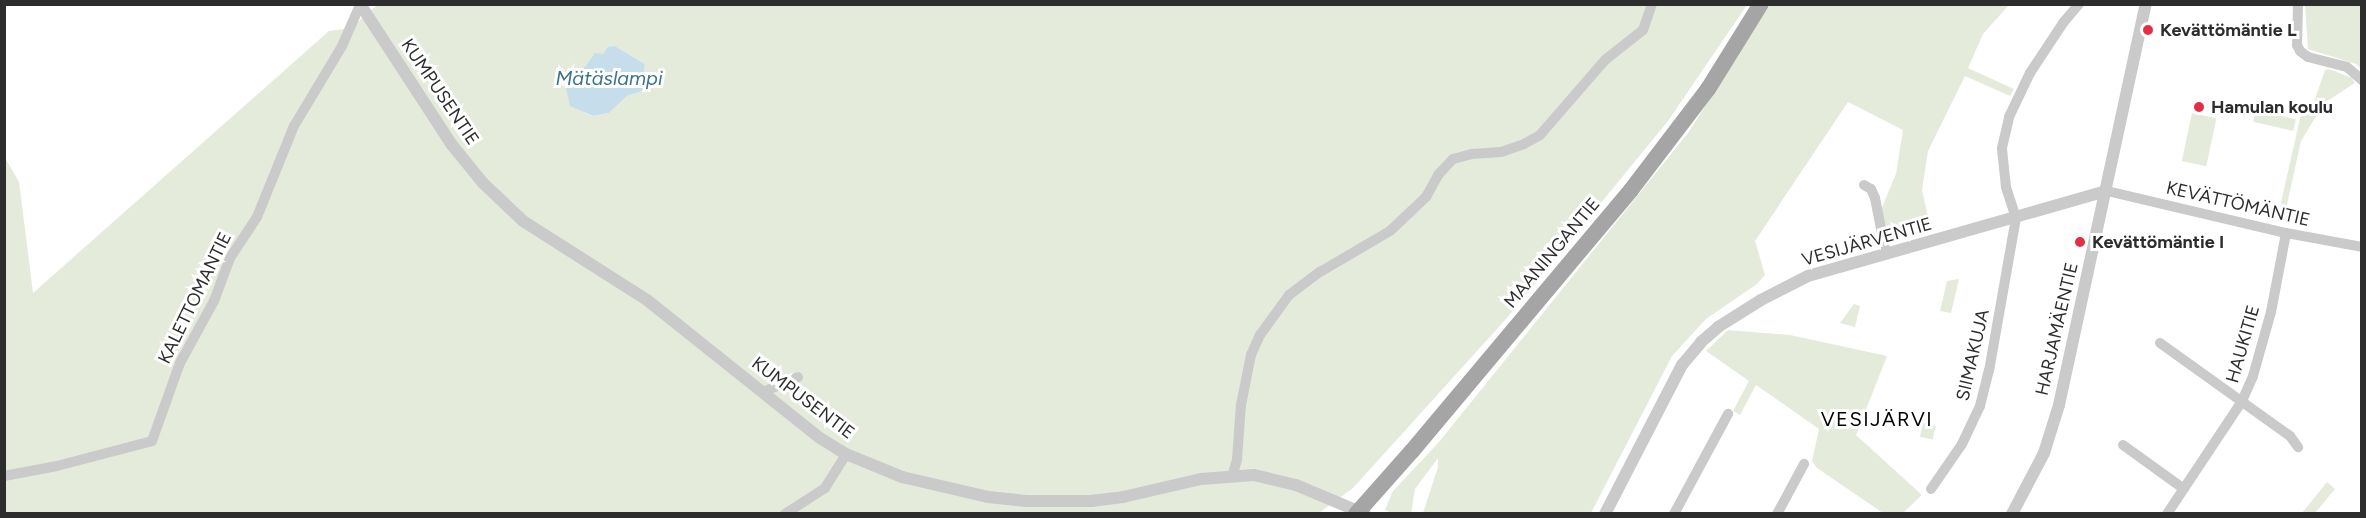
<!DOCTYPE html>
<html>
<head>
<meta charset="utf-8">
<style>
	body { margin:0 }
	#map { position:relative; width:2366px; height:518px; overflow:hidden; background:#fff; font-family:Figtree,sans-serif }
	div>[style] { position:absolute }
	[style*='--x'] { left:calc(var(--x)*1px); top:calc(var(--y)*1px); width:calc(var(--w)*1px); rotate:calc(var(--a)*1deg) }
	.green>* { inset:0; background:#e4ebdb; transform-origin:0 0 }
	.water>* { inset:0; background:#c6deeb }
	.minor>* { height:10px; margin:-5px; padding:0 5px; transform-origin:5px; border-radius:5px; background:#cacaca }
	.tertiary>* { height:12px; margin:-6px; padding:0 6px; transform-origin:6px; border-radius:6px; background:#cacaca }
	.primary>* { height:16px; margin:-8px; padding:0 8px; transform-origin:8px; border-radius:8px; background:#a5a5a5 }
	.dots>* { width:16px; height:16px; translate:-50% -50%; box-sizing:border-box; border:3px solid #fff; border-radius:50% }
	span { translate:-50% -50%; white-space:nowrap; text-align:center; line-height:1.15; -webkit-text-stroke:6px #fff; paint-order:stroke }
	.poi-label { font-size:18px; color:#2d2d2d; font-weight:700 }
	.left { translate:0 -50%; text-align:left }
	.street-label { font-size:18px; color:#2d2d2d }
	.water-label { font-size:20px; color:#3b728f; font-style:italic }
	.neighbourhood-label { font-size:20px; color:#000; letter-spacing:1.5px }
	.frame { position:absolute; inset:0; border:6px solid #2d2d2d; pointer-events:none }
</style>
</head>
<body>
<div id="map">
	<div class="green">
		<i style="clip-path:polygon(evenodd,377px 5px,1747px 5px,1668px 121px,1506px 319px,1353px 488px,1319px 513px,5px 513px,4px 156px,19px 182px,33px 293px,329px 31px,351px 28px,377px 5px,615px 46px,645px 64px,642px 91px,627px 96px,609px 113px,593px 116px,585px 113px,571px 81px,615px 46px)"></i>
		<i style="clip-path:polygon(1770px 5px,2009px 5px,1983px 34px,1968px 68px,2014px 89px,2010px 96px,1965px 76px,1928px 151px,1922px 190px,1929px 221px,1887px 233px,1880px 212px,1896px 174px,1903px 130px,1848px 102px,1755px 241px,1765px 275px,1757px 284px,1706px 319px,1672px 356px,1591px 513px,1423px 513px,1438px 467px,1438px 458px,1415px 489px,1411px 513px,1391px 513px,1385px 510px,1393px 491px,1439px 442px,1688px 133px)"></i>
		<i style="clip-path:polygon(2305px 5px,2361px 5px,2361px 69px,2356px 64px,2308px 49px)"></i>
		<i style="clip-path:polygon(2329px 69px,2352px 78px,2355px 83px,2324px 103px,2301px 141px,2286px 209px,2280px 207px,2301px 114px,2312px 108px,2325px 70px)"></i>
		<i style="left:2256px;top:110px;width:41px;height:12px;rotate:13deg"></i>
		<i style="left:2192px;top:113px;width:25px;height:49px;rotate:12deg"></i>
		<i style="clip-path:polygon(1959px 279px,1951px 313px,1940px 311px,1947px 281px)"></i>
		<i style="clip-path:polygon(1854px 304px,1860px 306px,1855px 327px,1840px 323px)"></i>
		<i style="clip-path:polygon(1728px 330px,1790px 335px,1887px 356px,1856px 435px,1922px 495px,1903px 513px,1883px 513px,1817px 468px,1812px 461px,1819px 429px,1756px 385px,1740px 415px,1733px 411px,1749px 381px,1706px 351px)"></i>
		<i style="left:1923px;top:423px;width:13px;height:14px;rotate:13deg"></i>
		<i style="clip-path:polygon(2327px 482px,2335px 489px,2315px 513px,2302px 513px)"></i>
	</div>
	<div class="water">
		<i style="clip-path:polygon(615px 46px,645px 64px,642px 91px,627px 96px,609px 113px,593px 116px,570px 106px,566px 88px,579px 78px,579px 70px,585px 67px,595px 53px,603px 54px,608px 47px)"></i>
	</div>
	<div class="minor">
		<i style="--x:2298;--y:4;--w:41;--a:91.4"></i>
		<i style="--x:2297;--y:45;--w:7;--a:63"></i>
		<i style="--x:2300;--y:51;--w:10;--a:37"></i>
		<i style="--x:2308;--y:57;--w:40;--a:14.4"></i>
		<i style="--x:2347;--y:67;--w:20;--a:41"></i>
		<i style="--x:1864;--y:185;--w:8;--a:30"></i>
		<i style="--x:1871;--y:189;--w:10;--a:66"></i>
		<i style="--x:1875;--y:198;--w:57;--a:78.9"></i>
		<i style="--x:2107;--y:191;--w:184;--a:13.2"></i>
		<i style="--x:2286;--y:233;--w:77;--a:10.4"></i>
		<i style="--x:2160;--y:343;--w:160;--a:35.6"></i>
		<i style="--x:2290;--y:436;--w:14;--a:54"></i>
		<i style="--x:763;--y:392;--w:38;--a:-23"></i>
		<i style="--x:2123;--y:445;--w:75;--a:35.8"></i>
		<i style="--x:4;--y:476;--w:54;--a:-10.7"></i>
		<i style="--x:57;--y:466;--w:98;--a:-14.7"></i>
		<i style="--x:152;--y:441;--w:83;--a:-70.3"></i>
		<i style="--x:180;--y:363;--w:71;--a:-61.3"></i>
		<i style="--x:214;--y:301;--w:46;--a:-69.6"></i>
		<i style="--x:230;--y:258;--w:49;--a:-56.6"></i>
		<i style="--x:257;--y:217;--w:98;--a:-67.9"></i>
		<i style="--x:294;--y:126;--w:93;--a:-59"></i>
		<i style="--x:342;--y:46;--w:45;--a:-66.3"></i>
		<i style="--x:1232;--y:477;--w:19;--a:-74"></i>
		<i style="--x:1237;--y:459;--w:54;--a:-85.8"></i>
		<i style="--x:1241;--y:405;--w:51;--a:-78.7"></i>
		<i style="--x:1251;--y:355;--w:22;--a:-66"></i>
		<i style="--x:1260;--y:335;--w:49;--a:-54.1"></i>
		<i style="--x:1289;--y:295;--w:39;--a:-37"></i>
		<i style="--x:1320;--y:272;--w:81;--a:-30.4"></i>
		<i style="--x:1390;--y:231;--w:50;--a:-43.4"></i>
		<i style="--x:1426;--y:197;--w:25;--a:-61"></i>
		<i style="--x:1438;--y:175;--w:22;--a:-47"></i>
		<i style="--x:1453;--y:159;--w:20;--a:-15"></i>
		<i style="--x:1472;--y:154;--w:29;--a:-4"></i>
		<i style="--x:1501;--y:152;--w:24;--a:-19"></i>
		<i style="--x:1524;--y:144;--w:18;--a:-29"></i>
		<i style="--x:1540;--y:135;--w:99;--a:-49.1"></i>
		<i style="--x:1605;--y:60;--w:48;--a:-38.3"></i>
		<i style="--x:1643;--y:30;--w:28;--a:-71"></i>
		<i style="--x:1931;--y:489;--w:55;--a:-55.4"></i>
		<i style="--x:1962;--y:444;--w:42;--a:-64.7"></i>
		<i style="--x:1980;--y:406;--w:36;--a:-76"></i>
		<i style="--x:1989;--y:371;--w:155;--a:-80"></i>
		<i style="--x:2016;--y:218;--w:33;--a:-108"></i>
		<i style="--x:2006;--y:187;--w:39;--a:-96"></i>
		<i style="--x:2002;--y:148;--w:32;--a:-77"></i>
		<i style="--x:2009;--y:117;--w:49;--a:-64.5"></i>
		<i style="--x:2030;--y:73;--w:60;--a:-56.6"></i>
		<i style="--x:2063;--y:23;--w:25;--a:-50"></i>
		<i style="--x:785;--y:514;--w:48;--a:-33"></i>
		<i style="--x:825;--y:488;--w:40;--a:-58"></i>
		<i style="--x:1674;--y:514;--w:114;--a:-61.6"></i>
		<i style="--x:1777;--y:514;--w:57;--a:-61.6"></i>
		<i style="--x:2167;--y:514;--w:136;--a:-56.4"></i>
		<i style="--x:2242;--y:401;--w:27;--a:-66"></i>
		<i style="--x:2253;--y:376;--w:66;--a:-74.3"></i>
		<i style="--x:2271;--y:312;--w:80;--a:-79.2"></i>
	</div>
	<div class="tertiary">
		<i style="--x:360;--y:4;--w:168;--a:56.9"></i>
		<i style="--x:452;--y:145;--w:49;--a:50.8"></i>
		<i style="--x:483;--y:183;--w:55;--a:43.5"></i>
		<i style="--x:523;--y:221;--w:147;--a:32.5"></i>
		<i style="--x:647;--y:300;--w:221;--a:38.6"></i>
		<i style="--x:820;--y:438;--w:31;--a:32"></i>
		<i style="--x:846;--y:454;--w:61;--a:22.3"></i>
		<i style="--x:902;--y:477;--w:88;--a:13.1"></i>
		<i style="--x:988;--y:497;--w:39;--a:6"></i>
		<i style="--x:1027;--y:501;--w:64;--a:0"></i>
		<i style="--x:1091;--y:501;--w:32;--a:-7"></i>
		<i style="--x:1123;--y:497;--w:80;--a:-13"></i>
		<i style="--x:1201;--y:479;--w:53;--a:-4.3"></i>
		<i style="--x:1254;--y:475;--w:43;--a:13.4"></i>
		<i style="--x:1296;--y:485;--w:75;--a:22.8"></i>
		<i style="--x:1605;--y:514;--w:168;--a:-62.7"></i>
		<i style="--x:1682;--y:365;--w:30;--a:-50"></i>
		<i style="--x:1701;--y:342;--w:23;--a:-41"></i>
		<i style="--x:1718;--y:327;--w:51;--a:-32.1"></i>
		<i style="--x:1761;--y:300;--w:53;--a:-27.1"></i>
		<i style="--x:1808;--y:276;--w:311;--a:-15.9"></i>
		<i style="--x:2012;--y:514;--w:69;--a:-62.3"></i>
		<i style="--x:2044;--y:453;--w:50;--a:-72.6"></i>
		<i style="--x:2059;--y:405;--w:410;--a:-77.8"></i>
	</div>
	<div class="primary">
		<i style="--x:1356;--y:514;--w:84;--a:-48.4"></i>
		<i style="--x:1412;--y:451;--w:341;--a:-50"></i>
		<i style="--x:1631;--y:190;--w:127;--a:-52.7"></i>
		<i style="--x:1708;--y:89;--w:100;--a:-58.1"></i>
	</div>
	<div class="dots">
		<i style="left:2148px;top:30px;background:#e52e43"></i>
		<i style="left:2199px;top:107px;background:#e52e43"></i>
		<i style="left:2080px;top:242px;background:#e52e43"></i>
	</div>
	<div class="poi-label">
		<span class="left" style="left:2160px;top:30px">Kevättömäntie L</span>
		<span class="left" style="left:2211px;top:107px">Hamulan koulu</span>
		<span class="left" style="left:2092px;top:242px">Kevättömäntie I</span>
	</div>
	<div class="street-label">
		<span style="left:440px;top:92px;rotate:56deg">KUMPUSENTIE</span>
		<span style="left:2238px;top:204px;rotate:13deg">KEVÄTTÖMÄNTIE</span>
		<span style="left:1867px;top:242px;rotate:-16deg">VESIJÄRVENTIE</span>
		<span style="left:1552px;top:253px;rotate:-50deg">MAANINGANTIE</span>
		<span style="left:195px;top:298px;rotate:-64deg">KALETTOMANTIE</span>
		<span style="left:2057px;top:329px;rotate:-77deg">HARJAMÄENTIE</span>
		<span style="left:2243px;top:344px;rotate:-74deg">HAUKITIE</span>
		<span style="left:1973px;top:355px;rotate:-77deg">SIIMAKUJA</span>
		<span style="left:803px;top:398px;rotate:37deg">KUMPUSENTIE</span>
	</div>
	<div class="water-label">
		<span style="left:609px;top:78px">Mätäslampi</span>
	</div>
	<div class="neighbourhood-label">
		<span style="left:1877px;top:419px">VESIJÄRVI</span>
	</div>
	<div class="frame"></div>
</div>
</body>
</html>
